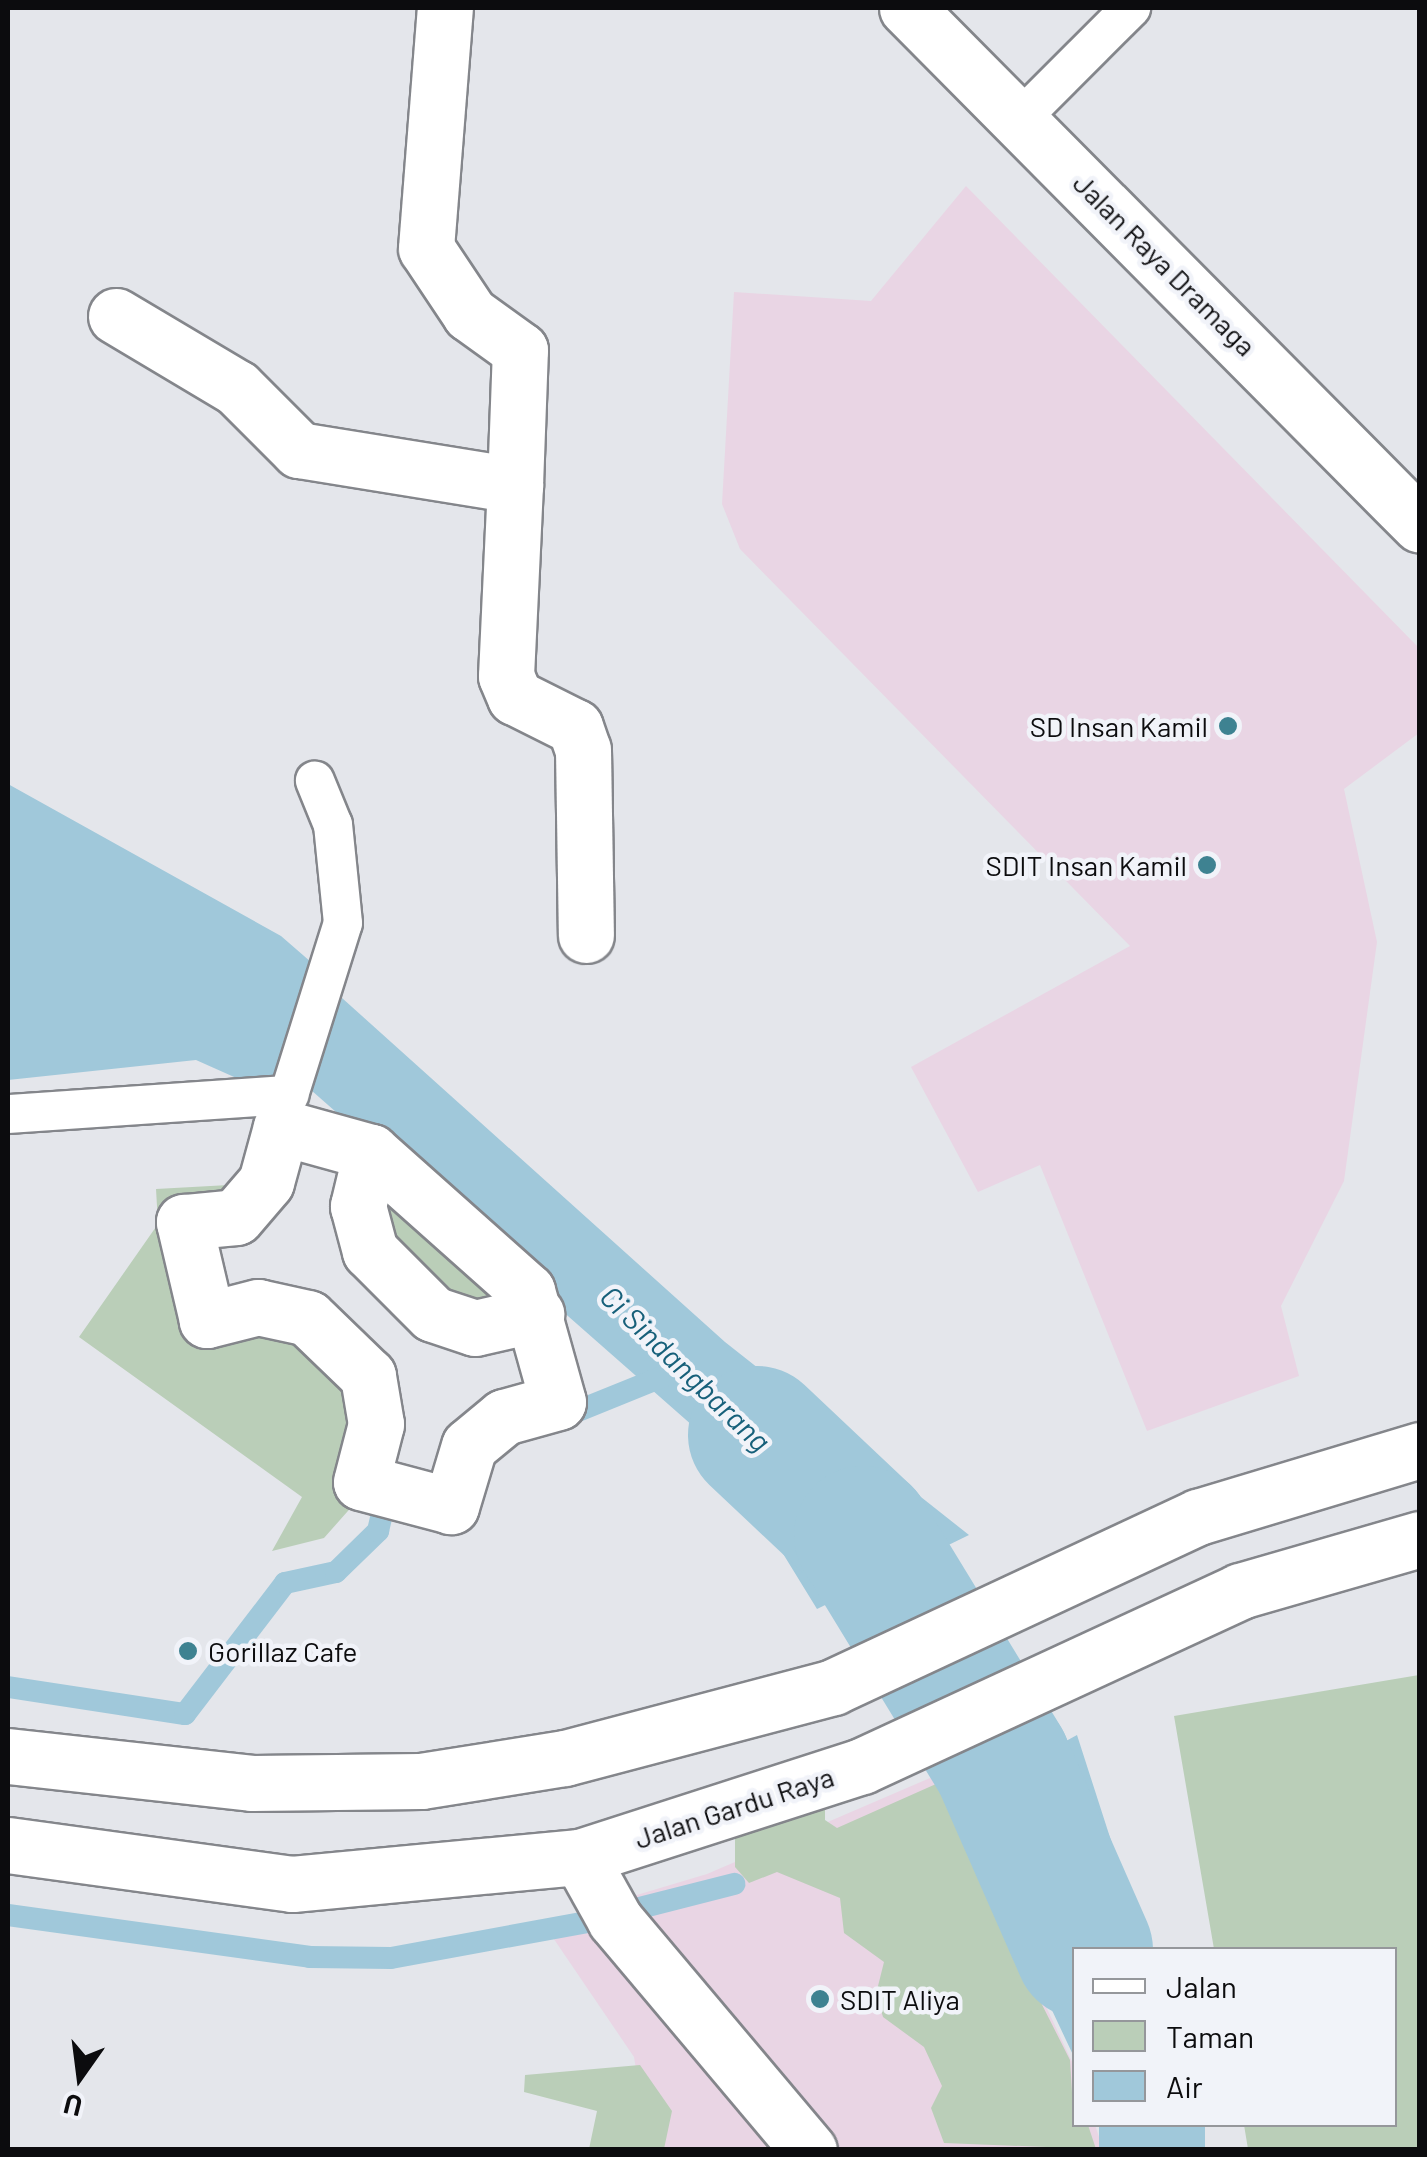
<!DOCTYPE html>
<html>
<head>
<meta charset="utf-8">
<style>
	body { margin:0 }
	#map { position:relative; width:1427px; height:2157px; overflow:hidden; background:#e4e6eb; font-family:Barlow,sans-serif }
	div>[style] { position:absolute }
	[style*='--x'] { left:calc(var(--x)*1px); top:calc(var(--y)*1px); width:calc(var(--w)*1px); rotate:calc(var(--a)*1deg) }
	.education>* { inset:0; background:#e9d5e4 }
	.green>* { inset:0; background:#baceb8 }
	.water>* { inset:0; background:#a0c8da; transform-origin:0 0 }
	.stream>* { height:22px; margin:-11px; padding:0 11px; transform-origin:11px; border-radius:11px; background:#a0c8da }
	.river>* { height:138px; margin:-69px; padding:0 69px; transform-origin:69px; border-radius:69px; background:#a0c8da }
	.roads { filter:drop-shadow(2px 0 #84868b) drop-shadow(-2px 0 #84868b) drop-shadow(0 2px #84868b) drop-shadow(0 -2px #84868b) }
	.service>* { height:38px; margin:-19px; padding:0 19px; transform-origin:19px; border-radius:19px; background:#fff }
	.pedestrian>* { height:55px; margin:-27.5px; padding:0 27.5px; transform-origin:27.5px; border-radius:27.5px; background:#fff }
	.minor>* { height:55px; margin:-27.5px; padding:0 27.5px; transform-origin:27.5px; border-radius:27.5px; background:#fff }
	.trunk>* { height:55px; margin:-27.5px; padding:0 27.5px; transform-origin:27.5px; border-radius:27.5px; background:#fff }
	.dots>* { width:28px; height:28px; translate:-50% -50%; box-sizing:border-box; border:5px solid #f1f3f9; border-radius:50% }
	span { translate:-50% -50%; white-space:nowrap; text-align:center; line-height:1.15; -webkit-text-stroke:9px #f1f3f9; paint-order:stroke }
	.street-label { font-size:28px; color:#0c0c0e }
	.poi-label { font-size:28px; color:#0c0c0e }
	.right { translate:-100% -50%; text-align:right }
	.left { translate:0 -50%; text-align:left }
	.water-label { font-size:30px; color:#17607a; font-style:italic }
	.frame { position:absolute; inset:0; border:10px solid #0c0c0e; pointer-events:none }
	.legend { position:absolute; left:1072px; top:1947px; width:325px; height:180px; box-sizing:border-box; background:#f1f3f9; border:2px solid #95979b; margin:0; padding:12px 18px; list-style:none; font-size:30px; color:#0c0c0e }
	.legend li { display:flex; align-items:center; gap:20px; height:50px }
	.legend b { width:50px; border:2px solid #95979b }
	.north { position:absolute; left:30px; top:2027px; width:100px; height:100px; -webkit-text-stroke:8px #f1f3f9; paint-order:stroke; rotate:194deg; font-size:28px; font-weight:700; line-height:40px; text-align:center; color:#0c0c0e }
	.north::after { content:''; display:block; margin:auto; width:35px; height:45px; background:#0c0c0e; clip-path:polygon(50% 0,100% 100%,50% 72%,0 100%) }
</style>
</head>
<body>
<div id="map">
	<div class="education">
		<i style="clip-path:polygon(966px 186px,1419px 648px,1419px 733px,1344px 789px,1377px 942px,1344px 1181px,1281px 1306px,1299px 1376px,1147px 1431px,1040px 1165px,978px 1192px,911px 1067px,1130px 946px,740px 549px,722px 504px,734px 292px,871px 301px)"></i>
		<i style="clip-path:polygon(937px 1775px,1074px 2066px,1074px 2124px,1095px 2125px,1103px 2149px,649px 2149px,634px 2057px,543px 1923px,707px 1874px)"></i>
	</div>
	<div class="green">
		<i style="clip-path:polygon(368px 1167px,534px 1314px,475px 1326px,371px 1251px)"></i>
		<i style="clip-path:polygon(264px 1183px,183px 1223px,206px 1322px,259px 1309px,365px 1377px,355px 1503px,324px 1538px,272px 1551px,302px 1497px,79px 1337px,158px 1224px,156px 1189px)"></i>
		<i style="clip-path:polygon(1419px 1675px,1419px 2149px,1248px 2149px,1244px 2125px,1394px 2124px,1394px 1950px,1214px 1949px,1174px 1716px)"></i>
		<i style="clip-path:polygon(936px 1784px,1032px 1963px,1027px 1975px,1070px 2060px,1074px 2124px,1088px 2125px,1096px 2149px,944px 2143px,931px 2108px,942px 2086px,924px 2047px,883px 2017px,876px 1994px,884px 1962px,844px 1933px,840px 1898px,777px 1872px,749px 1883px,735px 1867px,735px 1835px,825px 1801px,825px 1820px,837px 1828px)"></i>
		<i style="clip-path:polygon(640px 2065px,672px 2111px,664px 2149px,589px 2149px,597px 2111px,524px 2092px,525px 2075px)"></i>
	</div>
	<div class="water">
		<i style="clip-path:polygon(8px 784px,281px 936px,319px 969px,272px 1094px,196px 1060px,8px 1080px)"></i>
		<i style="clip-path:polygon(342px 998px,725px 1342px,969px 1535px,817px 1609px,718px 1448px,303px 1083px)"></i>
		<i style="clip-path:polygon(1077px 1735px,1146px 1949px,1074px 1950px,1074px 2057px,954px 1802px)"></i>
		<i style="left:1099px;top:2125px;width:106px;height:25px"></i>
	</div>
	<div class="stream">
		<i style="--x:558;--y:1419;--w:123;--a:-22"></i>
		<i style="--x:8;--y:1687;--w:179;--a:8.7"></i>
		<i style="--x:185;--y:1714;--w:165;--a:-52.6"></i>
		<i style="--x:285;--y:1583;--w:52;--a:-12.2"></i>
		<i style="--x:336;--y:1572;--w:59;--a:-44.3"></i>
		<i style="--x:378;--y:1531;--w:27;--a:-77"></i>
		<i style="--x:384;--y:1505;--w:17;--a:17"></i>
		<i style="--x:624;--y:1912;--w:114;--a:-14.3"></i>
		<i style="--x:8;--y:1915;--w:305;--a:7.9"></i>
		<i style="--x:310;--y:1957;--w:81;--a:0.7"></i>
		<i style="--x:391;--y:1958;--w:210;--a:-10.4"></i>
	</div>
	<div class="river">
		<i style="--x:757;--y:1435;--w:146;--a:43.3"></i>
		<i style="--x:863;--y:1535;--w:267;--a:58.6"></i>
		<i style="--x:1002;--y:1763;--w:204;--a:66.3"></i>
	</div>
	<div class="roads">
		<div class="service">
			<i style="--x:1021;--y:118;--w:156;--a:-45"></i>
			<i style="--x:8;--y:1114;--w:282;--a:-3.9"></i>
			<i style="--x:289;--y:1095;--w:180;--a:-72.6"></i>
			<i style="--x:343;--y:923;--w:99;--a:-95.8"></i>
			<i style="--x:333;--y:825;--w:48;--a:-112.2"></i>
		</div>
		<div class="pedestrian">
			<i style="--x:281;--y:1127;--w:93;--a:15.5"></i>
			<i style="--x:371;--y:1152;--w:209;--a:41.7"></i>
			<i style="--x:527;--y:1291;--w:115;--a:74.4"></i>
			<i style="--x:558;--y:1402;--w:56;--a:164.5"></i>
			<i style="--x:504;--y:1417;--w:45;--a:140.4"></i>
			<i style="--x:469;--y:1446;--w:63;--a:106.7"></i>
			<i style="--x:451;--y:1506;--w:93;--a:-165.1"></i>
			<i style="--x:361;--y:1482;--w:60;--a:-75.5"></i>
			<i style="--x:376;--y:1424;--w:49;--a:-99.5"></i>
			<i style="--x:368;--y:1376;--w:83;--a:-136"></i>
			<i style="--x:308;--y:1318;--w:51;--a:-167.6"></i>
			<i style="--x:258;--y:1307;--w:53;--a:165.7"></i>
			<i style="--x:207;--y:1320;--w:101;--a:-103.2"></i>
			<i style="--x:184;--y:1222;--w:52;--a:-5.5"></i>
			<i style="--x:236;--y:1217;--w:46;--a:-49.4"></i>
			<i style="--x:266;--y:1182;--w:57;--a:-74.7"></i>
			<i style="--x:371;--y:1152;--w:56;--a:103.5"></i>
			<i style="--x:358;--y:1206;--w:47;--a:75.1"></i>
			<i style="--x:370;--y:1251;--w:89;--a:45"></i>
			<i style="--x:433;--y:1314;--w:44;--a:18.4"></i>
			<i style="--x:475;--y:1328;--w:63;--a:-12.9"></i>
		</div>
		<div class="minor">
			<i style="--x:116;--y:316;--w:141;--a:30.8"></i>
			<i style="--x:237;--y:388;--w:88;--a:45"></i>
			<i style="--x:299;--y:450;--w:219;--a:9.2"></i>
			<i style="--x:515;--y:485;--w:135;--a:-87.9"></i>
			<i style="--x:520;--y:350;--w:62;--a:-144.2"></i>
			<i style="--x:470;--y:314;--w:79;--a:-123.7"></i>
			<i style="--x:426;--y:248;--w:241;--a:-85.5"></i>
			<i style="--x:515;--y:485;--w:191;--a:92.7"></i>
			<i style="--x:506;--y:676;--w:23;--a:67"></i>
			<i style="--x:515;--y:697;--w:67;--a:26.6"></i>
			<i style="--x:575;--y:727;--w:24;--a:71"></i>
			<i style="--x:583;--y:750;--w:185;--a:89.1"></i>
			<i style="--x:580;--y:1857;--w:72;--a:60.9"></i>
			<i style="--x:615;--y:1920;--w:301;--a:49.9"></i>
		</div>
		<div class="trunk">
			<i style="--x:907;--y:8;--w:728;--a:45.22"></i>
			<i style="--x:8;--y:1756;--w:245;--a:6.3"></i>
			<i style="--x:252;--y:1783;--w:169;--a:-0.7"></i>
			<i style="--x:421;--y:1781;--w:146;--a:-9.1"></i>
			<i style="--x:565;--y:1758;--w:277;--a:-14.8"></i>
			<i style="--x:833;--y:1687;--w:403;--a:-25"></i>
			<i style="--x:1198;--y:1517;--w:232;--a:-16.8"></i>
			<i style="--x:8;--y:1845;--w:287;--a:7.8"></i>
			<i style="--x:292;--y:1884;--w:289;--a:-5.4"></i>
			<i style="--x:580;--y:1857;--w:296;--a:-17.9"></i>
			<i style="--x:862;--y:1766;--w:417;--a:-24.8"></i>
			<i style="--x:1240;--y:1591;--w:187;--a:-16.1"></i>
		</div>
	</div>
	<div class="dots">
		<i style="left:1228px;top:726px;background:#3e8291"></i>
		<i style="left:1207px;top:865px;background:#3e8291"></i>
		<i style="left:188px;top:1651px;background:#3e8291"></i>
		<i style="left:820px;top:1999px;background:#3e8291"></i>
	</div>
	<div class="street-label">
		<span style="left:1165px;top:264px;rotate:45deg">Jalan Raya Dramaga</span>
		<span style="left:734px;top:1807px;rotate:-18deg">Jalan Gardu Raya</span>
	</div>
	<div class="poi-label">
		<span class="right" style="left:1208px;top:726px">SD Insan Kamil</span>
		<span class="right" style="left:1187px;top:865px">SDIT Insan Kamil</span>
		<span class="left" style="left:208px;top:1651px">Gorillaz Cafe</span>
		<span class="left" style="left:840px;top:1999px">SDIT Aliya</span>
	</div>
	<div class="water-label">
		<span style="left:686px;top:1368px;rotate:44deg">Ci Sindangbarang</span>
	</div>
	<div class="frame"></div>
	<ul class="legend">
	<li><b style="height:12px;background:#fff"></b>Jalan</li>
	<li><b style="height:28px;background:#baceb8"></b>Taman</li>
	<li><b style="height:28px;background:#a0c8da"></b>Air</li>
	</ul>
	<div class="north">U</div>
</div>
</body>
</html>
